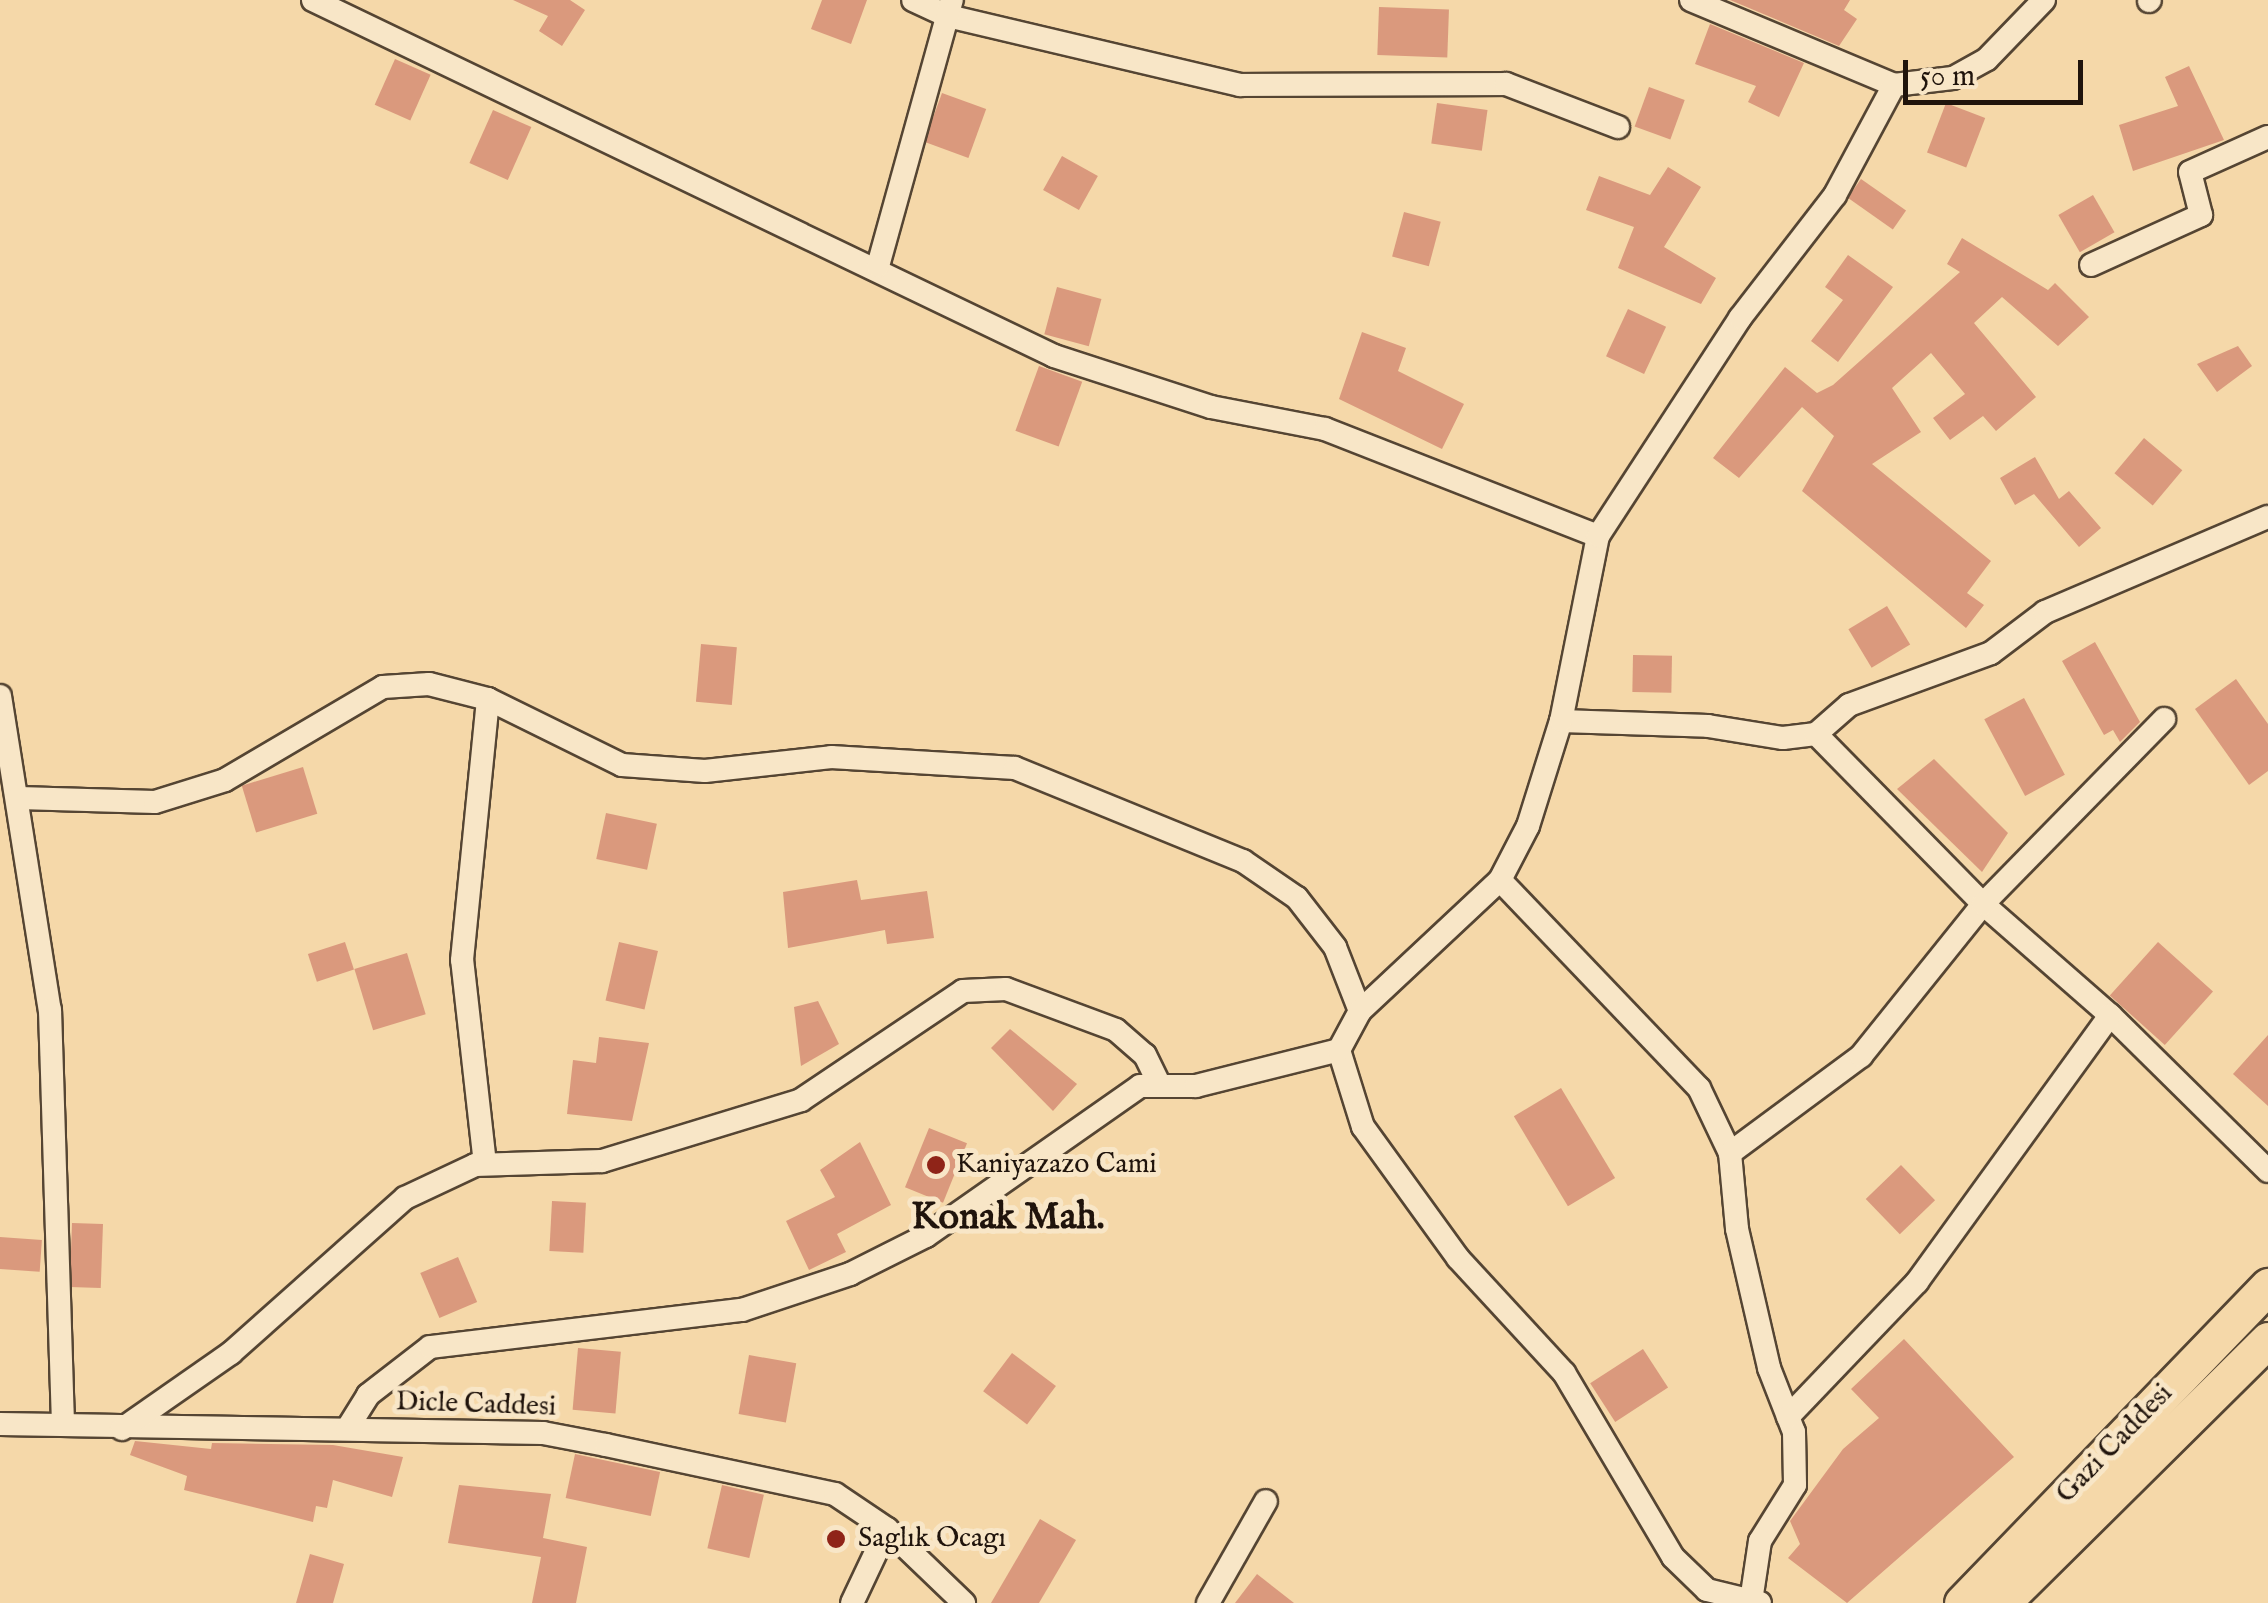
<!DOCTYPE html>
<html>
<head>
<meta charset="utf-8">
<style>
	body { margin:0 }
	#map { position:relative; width:2268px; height:1603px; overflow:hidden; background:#f5d8a9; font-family:"IM FELL English",serif }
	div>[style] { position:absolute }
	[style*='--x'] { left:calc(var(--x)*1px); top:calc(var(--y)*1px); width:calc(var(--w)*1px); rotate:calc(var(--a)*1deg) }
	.building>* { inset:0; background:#da997d; transform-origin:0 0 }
	.roads { filter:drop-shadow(2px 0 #554533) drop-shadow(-2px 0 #554533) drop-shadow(0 2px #554533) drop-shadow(0 -2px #554533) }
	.minor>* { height:22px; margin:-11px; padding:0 11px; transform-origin:11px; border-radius:11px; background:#f8e6c7 }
	.highway>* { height:35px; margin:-17.5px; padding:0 17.5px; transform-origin:17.5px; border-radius:17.5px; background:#f5d8a9 }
	.dots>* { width:28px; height:28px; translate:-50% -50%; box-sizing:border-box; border:5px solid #f8e6c7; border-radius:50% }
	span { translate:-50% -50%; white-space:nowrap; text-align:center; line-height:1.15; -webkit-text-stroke:10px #f8e6c7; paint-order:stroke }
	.poi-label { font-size:28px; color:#20140c }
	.left { translate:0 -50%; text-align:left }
	.street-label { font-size:28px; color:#20140c }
	.district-label { font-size:38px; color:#20140c; font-weight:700 }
	.scale { position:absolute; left:1903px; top:60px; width:180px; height:45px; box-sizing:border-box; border:5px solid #20140c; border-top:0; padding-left:12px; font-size:30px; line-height:35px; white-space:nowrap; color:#20140c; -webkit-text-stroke:8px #f8e6c7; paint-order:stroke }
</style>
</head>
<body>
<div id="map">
	<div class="building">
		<i style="clip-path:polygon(513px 0,570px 0,585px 10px,562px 46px,539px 31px,548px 16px)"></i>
		<i style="clip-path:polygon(822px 0,867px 0,851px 44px,811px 29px)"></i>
		<i style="clip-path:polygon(1730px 0,1850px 0,1844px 10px,1857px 19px,1839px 46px)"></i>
		<i style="left:1379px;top:7px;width:70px;height:48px;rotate:2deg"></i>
		<i style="clip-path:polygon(1710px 24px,1804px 63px,1779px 117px,1748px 102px,1756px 86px,1695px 64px)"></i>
		<i style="left:395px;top:59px;width:39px;height:50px;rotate:24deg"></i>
		<i style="clip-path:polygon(2189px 66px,2224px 140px,2133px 171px,2119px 125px,2178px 106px,2165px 77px)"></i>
		<i style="left:1649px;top:87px;width:38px;height:42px;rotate:20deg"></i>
		<i style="left:942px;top:93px;width:47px;height:52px;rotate:20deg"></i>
		<i style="left:1437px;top:103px;width:51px;height:41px;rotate:8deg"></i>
		<i style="left:1946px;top:103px;width:42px;height:53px;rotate:21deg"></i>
		<i style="left:493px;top:110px;width:42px;height:58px;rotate:24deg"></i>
		<i style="left:1062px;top:156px;width:41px;height:39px;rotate:29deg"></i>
		<i style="clip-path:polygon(1668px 167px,1701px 187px,1664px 247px,1716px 278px,1701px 304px,1618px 268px,1634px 227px,1586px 210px,1599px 176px,1650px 195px)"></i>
		<i style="left:1861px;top:179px;width:55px;height:23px;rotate:35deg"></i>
		<i style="left:2093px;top:195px;width:43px;height:40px;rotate:60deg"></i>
		<i style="left:1404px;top:212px;width:38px;height:46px;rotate:15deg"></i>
		<i style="clip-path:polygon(1962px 238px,2048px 290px,2055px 283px,2089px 317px,2058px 346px,2002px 297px,1974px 323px,2036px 397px,1996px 431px,1983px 416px,1950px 440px,1933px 418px,1965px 394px,1931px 353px,1892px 388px,1921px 432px,1872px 464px,1991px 561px,1967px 593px,1984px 605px,1966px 628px,1802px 491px,1834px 436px,1802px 407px,1739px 478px,1713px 458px,1785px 367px,1817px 393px,1833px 385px,1960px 272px,1947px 264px)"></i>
		<i style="clip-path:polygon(1848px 255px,1893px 287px,1838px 362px,1811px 341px,1843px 300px,1825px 287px)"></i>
		<i style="left:1057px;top:287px;width:46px;height:49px;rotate:15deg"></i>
		<i style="left:1628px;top:309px;width:42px;height:52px;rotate:25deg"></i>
		<i style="clip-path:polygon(1362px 332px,1406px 348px,1398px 371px,1464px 404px,1442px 449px,1339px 399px)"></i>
		<i style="clip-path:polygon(2238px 346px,2252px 366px,2217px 392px,2197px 364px)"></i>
		<i style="left:1039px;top:366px;width:46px;height:69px;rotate:20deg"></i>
		<i style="left:2144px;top:438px;width:50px;height:46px;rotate:40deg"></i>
		<i style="clip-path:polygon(2035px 457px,2059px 499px,2069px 491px,2101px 528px,2079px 547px,2034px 494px,2015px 505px,2000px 478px)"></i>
		<i style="left:1887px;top:606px;width:45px;height:45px;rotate:59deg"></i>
		<i style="clip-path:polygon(2095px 642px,2140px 722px,2120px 742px,2113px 730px,2104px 735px,2062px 661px)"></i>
		<i style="left:701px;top:644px;width:36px;height:58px;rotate:5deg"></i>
		<i style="left:1633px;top:655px;width:39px;height:37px;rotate:1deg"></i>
		<i style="clip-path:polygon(2236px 679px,2268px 724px,2268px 771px,2249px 785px,2195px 709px)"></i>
		<i style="left:2024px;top:698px;width:87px;height:45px;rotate:62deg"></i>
		<i style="clip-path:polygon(1934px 759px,2008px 833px,1982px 872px,1897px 789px)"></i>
		<i style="left:303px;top:767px;width:49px;height:64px;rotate:73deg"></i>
		<i style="left:606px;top:813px;width:52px;height:47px;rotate:12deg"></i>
		<i style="clip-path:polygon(857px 880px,861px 900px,927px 891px,934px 938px,887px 944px,885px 930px,788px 948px,783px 892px)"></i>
		<i style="left:345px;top:942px;width:29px;height:39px;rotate:72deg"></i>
		<i style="left:619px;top:942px;width:40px;height:60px;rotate:13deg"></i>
		<i style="left:2158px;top:942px;width:74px;height:72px;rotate:42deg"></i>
		<i style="left:407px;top:953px;width:64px;height:55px;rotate:73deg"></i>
		<i style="clip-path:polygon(818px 1001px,839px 1044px,801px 1066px,794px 1007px)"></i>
		<i style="clip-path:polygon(1010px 1029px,1077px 1084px,1053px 1111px,991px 1048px)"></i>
		<i style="clip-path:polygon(2268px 1035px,2268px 1106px,2233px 1074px)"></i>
		<i style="clip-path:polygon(599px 1037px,649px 1043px,632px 1121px,567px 1114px,573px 1060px,596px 1063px)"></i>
		<i style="left:1561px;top:1088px;width:105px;height:55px;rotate:59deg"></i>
		<i style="left:929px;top:1128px;width:41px;height:64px;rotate:22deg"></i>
		<i style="clip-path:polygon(860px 1142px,891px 1205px,837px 1234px,846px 1252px,809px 1270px,786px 1221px,835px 1197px,820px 1170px)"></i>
		<i style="left:1901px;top:1165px;width:49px;height:49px;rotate:46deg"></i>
		<i style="left:552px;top:1201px;width:34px;height:50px;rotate:3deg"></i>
		<i style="left:72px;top:1223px;width:31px;height:64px;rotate:2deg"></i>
		<i style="left:0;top:1237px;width:42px;height:32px;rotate:4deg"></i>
		<i style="left:458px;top:1257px;width:49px;height:41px;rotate:67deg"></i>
		<i style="clip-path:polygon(1904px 1339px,2014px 1457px,1847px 1603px,1788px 1558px,1800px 1544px,1790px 1521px,1843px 1449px,1879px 1418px,1851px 1389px)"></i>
		<i style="left:578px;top:1348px;width:43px;height:62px;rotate:5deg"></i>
		<i style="left:1643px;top:1349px;width:46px;height:63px;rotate:57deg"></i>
		<i style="left:1012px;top:1353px;width:55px;height:48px;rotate:37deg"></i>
		<i style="left:749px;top:1355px;width:48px;height:60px;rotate:10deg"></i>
		<i style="clip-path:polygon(135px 1441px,211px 1449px,212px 1443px,333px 1445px,403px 1457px,392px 1497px,333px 1480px,327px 1508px,316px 1506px,313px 1522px,184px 1490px,187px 1476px,130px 1455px)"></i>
		<i style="left:575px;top:1454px;width:87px;height:45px;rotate:12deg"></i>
		<i style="clip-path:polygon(459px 1485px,551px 1494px,543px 1538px,587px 1547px,576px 1603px,532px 1603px,541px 1557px,448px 1543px)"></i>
		<i style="left:722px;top:1485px;width:43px;height:65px;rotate:13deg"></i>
		<i style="clip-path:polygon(1040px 1519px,1076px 1540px,1039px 1603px,991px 1603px)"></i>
		<i style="clip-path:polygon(310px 1554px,344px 1564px,333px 1603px,296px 1603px)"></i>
		<i style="clip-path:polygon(1257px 1574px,1294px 1603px,1235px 1603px)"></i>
	</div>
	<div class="roads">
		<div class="minor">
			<i style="--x:313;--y:0;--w:822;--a:25.66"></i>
			<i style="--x:1054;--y:356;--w:165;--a:18"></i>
			<i style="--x:1211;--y:407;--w:116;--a:10.9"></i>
			<i style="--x:1325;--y:429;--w:293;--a:21.4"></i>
			<i style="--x:913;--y:0;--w:38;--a:25"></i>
			<i style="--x:948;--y:16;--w:300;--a:13.3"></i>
			<i style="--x:1240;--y:85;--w:266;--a:-0.2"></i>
			<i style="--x:1506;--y:84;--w:120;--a:21"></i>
			<i style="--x:1691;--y:0;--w:220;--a:22.7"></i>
			<i style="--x:1894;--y:85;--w:59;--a:-6.8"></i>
			<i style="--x:1953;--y:78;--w:39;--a:-29"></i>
			<i style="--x:1987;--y:59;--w:82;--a:-46"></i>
			<i style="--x:2149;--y:1;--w:1;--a:-45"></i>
			<i style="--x:2091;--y:265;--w:121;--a:-24.4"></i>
			<i style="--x:2201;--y:215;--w:44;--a:-104.3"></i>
			<i style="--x:2190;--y:172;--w:85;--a:-24.2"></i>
			<i style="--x:878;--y:266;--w:276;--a:-74.5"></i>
			<i style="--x:0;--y:696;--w:318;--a:81"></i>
			<i style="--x:50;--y:1010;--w:415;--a:88.2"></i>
			<i style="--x:1561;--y:721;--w:147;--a:1.9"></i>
			<i style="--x:1708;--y:726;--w:76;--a:9.1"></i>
			<i style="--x:1783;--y:738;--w:33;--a:-7"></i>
			<i style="--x:1816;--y:734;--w:44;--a:-41.3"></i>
			<i style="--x:1849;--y:705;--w:151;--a:-20.1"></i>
			<i style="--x:1991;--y:653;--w:68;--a:-37.2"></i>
			<i style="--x:2045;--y:612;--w:242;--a:-23.1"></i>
			<i style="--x:1816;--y:734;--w:238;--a:45.5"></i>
			<i style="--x:1983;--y:904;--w:169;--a:41.2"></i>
			<i style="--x:2110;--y:1015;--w:222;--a:44.6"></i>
			<i style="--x:19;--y:798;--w:136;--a:1.7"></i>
			<i style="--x:155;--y:802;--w:73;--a:-17.4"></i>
			<i style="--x:225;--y:780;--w:183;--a:-30.5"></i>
			<i style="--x:383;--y:687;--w:46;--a:-3.7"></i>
			<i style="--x:429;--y:684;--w:61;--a:14.3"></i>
			<i style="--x:488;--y:699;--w:149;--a:26.2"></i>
			<i style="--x:622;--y:765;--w:83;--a:4.1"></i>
			<i style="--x:705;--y:771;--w:127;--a:-6.3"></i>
			<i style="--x:831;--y:757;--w:184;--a:3.4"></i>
			<i style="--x:1015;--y:768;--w:246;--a:22.2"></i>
			<i style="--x:1243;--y:861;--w:65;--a:34.4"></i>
			<i style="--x:1297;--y:898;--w:62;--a:52.2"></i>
			<i style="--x:1335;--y:947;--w:69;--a:68.7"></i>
			<i style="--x:1500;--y:880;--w:288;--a:46.3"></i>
			<i style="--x:1699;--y:1088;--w:72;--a:64.5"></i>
			<i style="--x:1730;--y:1153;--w:76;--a:84.7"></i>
			<i style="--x:1737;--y:1229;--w:143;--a:77"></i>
			<i style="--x:1769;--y:1368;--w:69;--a:68.7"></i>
			<i style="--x:1794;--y:1432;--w:53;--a:88.9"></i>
			<i style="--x:1795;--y:1485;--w:66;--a:122"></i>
			<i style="--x:1760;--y:1541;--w:61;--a:98.5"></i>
			<i style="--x:1730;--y:1153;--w:163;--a:-36.5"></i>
			<i style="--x:1861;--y:1056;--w:195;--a:-51.2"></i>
			<i style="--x:1983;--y:904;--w:259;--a:-45.6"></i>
			<i style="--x:485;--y:1164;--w:205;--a:-96.4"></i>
			<i style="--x:462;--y:960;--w:262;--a:-84.3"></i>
			<i style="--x:1788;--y:1417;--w:187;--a:-46.3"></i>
			<i style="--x:1917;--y:1282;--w:329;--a:-54.1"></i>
			<i style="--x:0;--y:1424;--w:543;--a:0.95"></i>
			<i style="--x:543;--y:1433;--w:64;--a:10.8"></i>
			<i style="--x:606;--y:1445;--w:234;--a:12.1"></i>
			<i style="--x:835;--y:1494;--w:63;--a:33.9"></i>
			<i style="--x:887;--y:1529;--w:107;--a:43.9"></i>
			<i style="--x:122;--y:1429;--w:133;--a:-34.9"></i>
			<i style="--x:231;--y:1353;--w:233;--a:-41.7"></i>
			<i style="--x:405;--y:1198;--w:77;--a:-25.2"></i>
			<i style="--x:475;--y:1165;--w:127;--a:-1.8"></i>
			<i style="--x:602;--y:1161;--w:208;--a:-17"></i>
			<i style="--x:801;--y:1100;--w:195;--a:-33.9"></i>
			<i style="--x:963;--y:991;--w:43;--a:-2.7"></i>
			<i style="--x:1006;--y:989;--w:117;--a:20.4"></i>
			<i style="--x:1116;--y:1030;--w:38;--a:41"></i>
			<i style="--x:1145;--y:1055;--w:34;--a:64"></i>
			<i style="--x:347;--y:1429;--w:40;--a:-58"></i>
			<i style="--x:368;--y:1395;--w:78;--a:-37.7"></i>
			<i style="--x:430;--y:1347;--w:314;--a:-6.8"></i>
			<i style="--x:742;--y:1310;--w:114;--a:-18.4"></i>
			<i style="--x:850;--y:1274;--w:85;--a:-26.6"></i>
			<i style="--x:926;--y:1236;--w:261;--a:-35"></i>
			<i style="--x:1140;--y:1086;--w:56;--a:0"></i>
			<i style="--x:1196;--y:1086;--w:147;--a:-14.1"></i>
			<i style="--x:852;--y:1603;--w:82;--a:-64.7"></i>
			<i style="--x:1208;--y:1603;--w:117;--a:-60.4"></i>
			<i style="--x:1760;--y:1603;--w:55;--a:-166.2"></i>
			<i style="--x:1707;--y:1590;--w:47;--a:-135.9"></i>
			<i style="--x:1673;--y:1557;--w:214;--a:-120.6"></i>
			<i style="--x:1564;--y:1373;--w:156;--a:-132.7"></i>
			<i style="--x:1458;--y:1258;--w:162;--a:-125.9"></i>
			<i style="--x:1363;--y:1127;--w:81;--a:-107.3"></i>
			<i style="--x:1339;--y:1050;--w:44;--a:-61.7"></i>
			<i style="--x:1360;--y:1011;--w:192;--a:-43.1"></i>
			<i style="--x:1500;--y:880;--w:61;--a:-62.6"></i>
			<i style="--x:1528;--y:826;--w:110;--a:-72.6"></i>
			<i style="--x:1561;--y:721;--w:189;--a:-78.7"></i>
			<i style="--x:1598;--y:536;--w:260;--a:-56.9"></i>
			<i style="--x:1740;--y:318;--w:155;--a:-52.3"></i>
			<i style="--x:1835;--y:195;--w:125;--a:-61.8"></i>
		</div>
		<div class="highway">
			<i style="--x:1962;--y:1603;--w:441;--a:-46"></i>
			<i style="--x:2002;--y:1603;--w:374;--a:-44.7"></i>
		</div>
	</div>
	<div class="dots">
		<i style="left:936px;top:1165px;background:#8f2418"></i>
		<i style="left:836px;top:1539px;background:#8f2418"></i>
	</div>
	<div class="poi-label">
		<span class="left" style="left:956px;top:1165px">Kaniyazazo Cami</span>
		<span class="left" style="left:858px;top:1539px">Saglık Ocagı</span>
	</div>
	<div class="street-label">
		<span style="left:476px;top:1405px;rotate:2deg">Dicle Caddesi</span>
		<span style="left:2115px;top:1444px;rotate:-46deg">Gazi Caddesi</span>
	</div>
	<div class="district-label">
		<span style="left:1008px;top:1219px">Konak Mah.</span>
	</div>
	<div class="scale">50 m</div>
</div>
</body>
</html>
